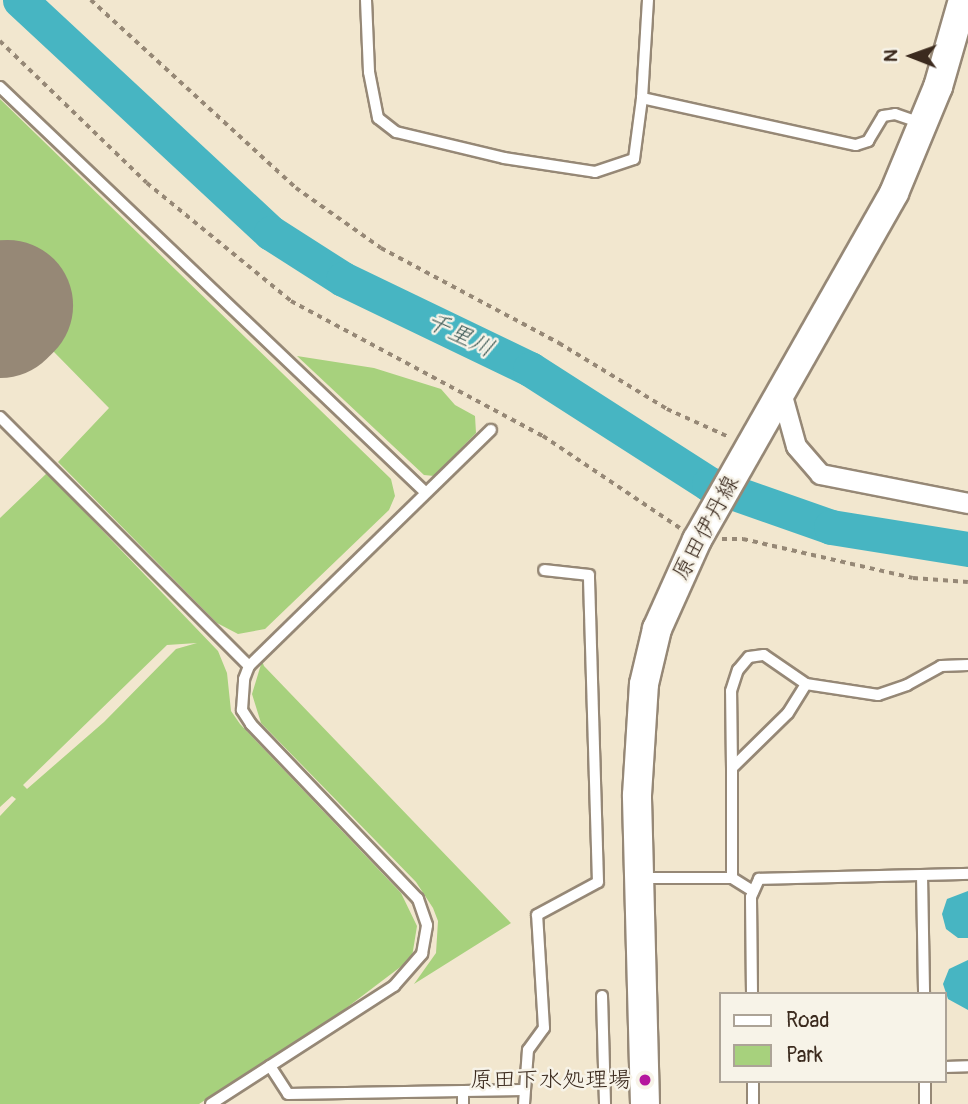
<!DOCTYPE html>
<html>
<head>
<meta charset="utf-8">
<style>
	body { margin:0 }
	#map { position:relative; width:968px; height:1104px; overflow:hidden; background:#f2e7cf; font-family:Pangolin,"Klee One",sans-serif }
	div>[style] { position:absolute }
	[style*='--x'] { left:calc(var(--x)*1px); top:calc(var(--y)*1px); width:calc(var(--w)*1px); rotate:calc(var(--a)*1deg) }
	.green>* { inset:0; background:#a7d17d }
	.water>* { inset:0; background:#47b5c2 }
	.river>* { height:35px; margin:-17.5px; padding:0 17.5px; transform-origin:17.5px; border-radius:17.5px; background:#47b5c2 }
	.runway>* { height:131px; margin:-65.5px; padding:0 65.5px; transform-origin:65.5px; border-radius:65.5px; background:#968876 }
	.path>* { height:3.5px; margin-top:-1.75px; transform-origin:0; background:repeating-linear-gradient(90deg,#968876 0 5px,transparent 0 10px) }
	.roads { filter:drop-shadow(2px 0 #968876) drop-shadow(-2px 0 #968876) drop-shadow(0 2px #968876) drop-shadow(0 -2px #968876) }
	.lane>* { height:10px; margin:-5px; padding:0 5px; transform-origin:5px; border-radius:5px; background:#fff }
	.street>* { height:19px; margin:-9.5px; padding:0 9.5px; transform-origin:9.5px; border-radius:9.5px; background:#fff }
	.secondary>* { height:28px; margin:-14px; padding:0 14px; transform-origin:14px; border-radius:14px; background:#fff }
	.dots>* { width:19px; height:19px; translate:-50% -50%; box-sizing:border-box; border:4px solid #f7f3e8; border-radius:50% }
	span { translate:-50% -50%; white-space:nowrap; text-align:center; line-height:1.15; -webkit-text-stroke:5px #f7f3e8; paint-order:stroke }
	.street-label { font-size:23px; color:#3b2a1e }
	.poi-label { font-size:23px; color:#3b2a1e }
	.right { translate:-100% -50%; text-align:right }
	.water-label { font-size:24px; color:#3f5b57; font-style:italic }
	.legend { position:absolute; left:719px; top:992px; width:228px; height:91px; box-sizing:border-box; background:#f7f3e8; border:2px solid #aca397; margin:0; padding:9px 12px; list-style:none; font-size:21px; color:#3b2a1e }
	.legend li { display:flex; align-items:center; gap:14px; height:35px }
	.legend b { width:35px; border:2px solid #aca397 }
	.north { position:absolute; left:877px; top:21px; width:70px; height:70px; -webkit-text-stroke:5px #f7f3e8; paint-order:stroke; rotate:271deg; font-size:19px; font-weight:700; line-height:28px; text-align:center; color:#3b2a1e }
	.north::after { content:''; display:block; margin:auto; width:24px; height:32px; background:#3b2a1e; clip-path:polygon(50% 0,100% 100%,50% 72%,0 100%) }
</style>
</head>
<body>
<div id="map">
	<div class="green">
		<i style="clip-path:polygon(0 99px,391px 479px,395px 496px,389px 510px,265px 629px,238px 634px,217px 623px,58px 462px,109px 408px,0 297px)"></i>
		<i style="clip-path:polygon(297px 356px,374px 368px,441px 389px,455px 405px,475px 416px,476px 433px,434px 476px,424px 475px)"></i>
		<i style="clip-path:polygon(evenodd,47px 473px,218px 651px,227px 673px,231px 711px,240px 724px,401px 893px,417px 926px,412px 957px,403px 965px,337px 1015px,199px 1104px,0 1104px,0 816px,16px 799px,12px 796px,0 807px,0 518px,47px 473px,197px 643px,176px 649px,104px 722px,27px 789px,23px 785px,167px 645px,197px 643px)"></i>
		<i style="clip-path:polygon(262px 661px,264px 666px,511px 923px,414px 984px,436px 953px,438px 921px,433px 908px,416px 882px,261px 723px,252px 694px)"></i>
	</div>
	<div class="water">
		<i style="clip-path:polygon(968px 891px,968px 938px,958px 938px,946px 929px,942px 914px,947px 899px)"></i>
		<i style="clip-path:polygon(968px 960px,968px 1010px,948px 999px,943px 984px,949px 969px)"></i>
	</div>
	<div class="river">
		<i style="--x:20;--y:0;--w:342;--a:42.9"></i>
		<i style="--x:271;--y:233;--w:85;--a:32.6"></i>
		<i style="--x:343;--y:279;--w:208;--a:25.7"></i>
		<i style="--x:530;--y:369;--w:213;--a:32.7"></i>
		<i style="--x:709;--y:484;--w:129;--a:19.4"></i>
		<i style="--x:831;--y:527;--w:139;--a:9.1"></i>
	</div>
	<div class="runway">
		<i style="--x:0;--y:312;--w:10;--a:-45"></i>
	</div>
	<div class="path">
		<i style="--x:91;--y:0;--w:278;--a:42.5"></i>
		<i style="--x:296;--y:188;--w:104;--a:35.2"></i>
		<i style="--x:381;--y:248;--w:202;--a:28.1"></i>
		<i style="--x:559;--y:343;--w:127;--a:31.4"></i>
		<i style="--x:667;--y:409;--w:68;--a:24.3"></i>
		<i style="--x:0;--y:41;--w:204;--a:44"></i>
		<i style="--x:147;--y:183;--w:186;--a:39.3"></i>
		<i style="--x:291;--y:301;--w:286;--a:28.2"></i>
		<i style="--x:543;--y:436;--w:165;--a:33.9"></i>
		<i style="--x:722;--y:539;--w:21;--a:0"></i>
		<i style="--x:743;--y:539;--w:174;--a:12.9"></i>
		<i style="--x:913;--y:578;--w:55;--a:4.2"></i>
	</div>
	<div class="roads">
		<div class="lane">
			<i style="--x:366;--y:0;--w:72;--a:87.6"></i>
			<i style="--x:369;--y:72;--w:47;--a:78.9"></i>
			<i style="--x:378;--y:118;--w:23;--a:38"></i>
			<i style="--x:396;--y:132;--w:111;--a:13.5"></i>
			<i style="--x:504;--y:158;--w:92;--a:8.7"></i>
			<i style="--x:595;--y:172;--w:41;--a:-18.4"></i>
			<i style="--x:634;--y:159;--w:62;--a:-82.5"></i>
			<i style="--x:648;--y:0;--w:98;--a:93.5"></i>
			<i style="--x:642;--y:98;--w:219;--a:12.4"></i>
			<i style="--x:856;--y:145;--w:13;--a:-18"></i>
			<i style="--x:868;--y:141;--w:29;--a:-59"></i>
			<i style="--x:883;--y:116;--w:12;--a:-9"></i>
			<i style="--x:895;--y:114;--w:28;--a:19"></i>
			<i style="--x:0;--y:87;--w:588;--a:43.62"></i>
			<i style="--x:0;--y:417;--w:352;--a:45"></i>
			<i style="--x:732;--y:768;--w:77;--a:-90.7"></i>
			<i style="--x:731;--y:691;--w:22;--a:-72"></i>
			<i style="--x:738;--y:670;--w:17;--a:-50"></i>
			<i style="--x:749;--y:657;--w:15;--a:-8"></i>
			<i style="--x:764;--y:655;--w:51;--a:34.6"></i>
			<i style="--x:806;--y:684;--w:73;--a:8.7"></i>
			<i style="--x:878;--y:695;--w:31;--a:-19"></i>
			<i style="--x:907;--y:685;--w:39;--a:-29"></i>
			<i style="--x:941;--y:666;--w:27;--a:-2"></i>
			<i style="--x:922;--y:875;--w:119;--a:89"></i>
			<i style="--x:642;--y:878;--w:90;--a:0"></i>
			<i style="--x:732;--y:878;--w:25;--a:32"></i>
			<i style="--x:732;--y:878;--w:110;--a:-90"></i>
			<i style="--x:732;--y:768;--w:78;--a:-44.5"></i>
			<i style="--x:788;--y:713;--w:34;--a:-58"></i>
			<i style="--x:752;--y:994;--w:97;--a:-90.6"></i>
			<i style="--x:751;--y:897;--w:20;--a:-66"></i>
			<i style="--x:759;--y:879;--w:209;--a:-1.4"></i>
			<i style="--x:602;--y:996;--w:108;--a:88.4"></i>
			<i style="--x:270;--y:1066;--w:33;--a:57"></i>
			<i style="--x:288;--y:1094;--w:175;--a:-1"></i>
			<i style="--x:945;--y:1067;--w:23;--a:-2"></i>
			<i style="--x:753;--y:1081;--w:23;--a:90"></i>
			<i style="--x:925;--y:1081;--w:23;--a:90"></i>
			<i style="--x:211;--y:1104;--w:218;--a:-32.8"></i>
			<i style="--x:394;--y:986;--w:43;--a:-48.8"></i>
			<i style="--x:422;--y:954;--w:29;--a:-80"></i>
			<i style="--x:427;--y:925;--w:28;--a:-109"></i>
			<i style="--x:418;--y:899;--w:242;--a:-133.7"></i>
			<i style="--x:251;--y:724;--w:17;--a:-123"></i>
			<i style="--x:242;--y:710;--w:31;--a:-86"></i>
			<i style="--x:244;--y:679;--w:14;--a:-69"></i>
			<i style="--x:249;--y:666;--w:338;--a:-44.3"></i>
			<i style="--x:463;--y:1104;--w:13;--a:-90"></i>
			<i style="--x:463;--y:1091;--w:61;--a:-0.9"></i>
			<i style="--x:524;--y:1104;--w:54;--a:-85.8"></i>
			<i style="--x:528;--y:1050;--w:27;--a:-54"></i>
			<i style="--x:544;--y:1028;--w:113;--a:-93.5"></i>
			<i style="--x:537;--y:915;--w:69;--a:-28.4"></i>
			<i style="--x:598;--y:882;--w:307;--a:-91.7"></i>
			<i style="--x:589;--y:575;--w:45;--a:-173.7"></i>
		</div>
		<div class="street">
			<i style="--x:781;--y:392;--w:56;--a:74.5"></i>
			<i style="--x:796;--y:446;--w:37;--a:49"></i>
			<i style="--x:820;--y:474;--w:151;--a:11.1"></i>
		</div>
		<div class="secondary">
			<i style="--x:645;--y:1104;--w:309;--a:-91.5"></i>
			<i style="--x:637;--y:795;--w:111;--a:-86.4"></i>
			<i style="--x:644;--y:684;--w:57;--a:-76.7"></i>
			<i style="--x:657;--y:629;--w:98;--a:-65.8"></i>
			<i style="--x:697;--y:540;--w:399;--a:-60.4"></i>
			<i style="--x:894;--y:193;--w:115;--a:-67.5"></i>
			<i style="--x:938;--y:87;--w:91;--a:-74"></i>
		</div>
	</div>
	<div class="dots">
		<i style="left:645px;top:1080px;background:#b5179e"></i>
	</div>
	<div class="street-label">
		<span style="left:706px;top:528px;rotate:-62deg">原田伊丹線</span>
	</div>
	<div class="poi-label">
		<span class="right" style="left:631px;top:1080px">原田下水処理場</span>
	</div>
	<div class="water-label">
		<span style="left:460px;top:335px;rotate:26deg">千里川</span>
	</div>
	<ul class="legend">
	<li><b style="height:9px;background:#fff"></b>Road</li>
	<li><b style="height:19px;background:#a7d17d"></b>Park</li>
	</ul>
	<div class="north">N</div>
</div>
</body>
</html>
